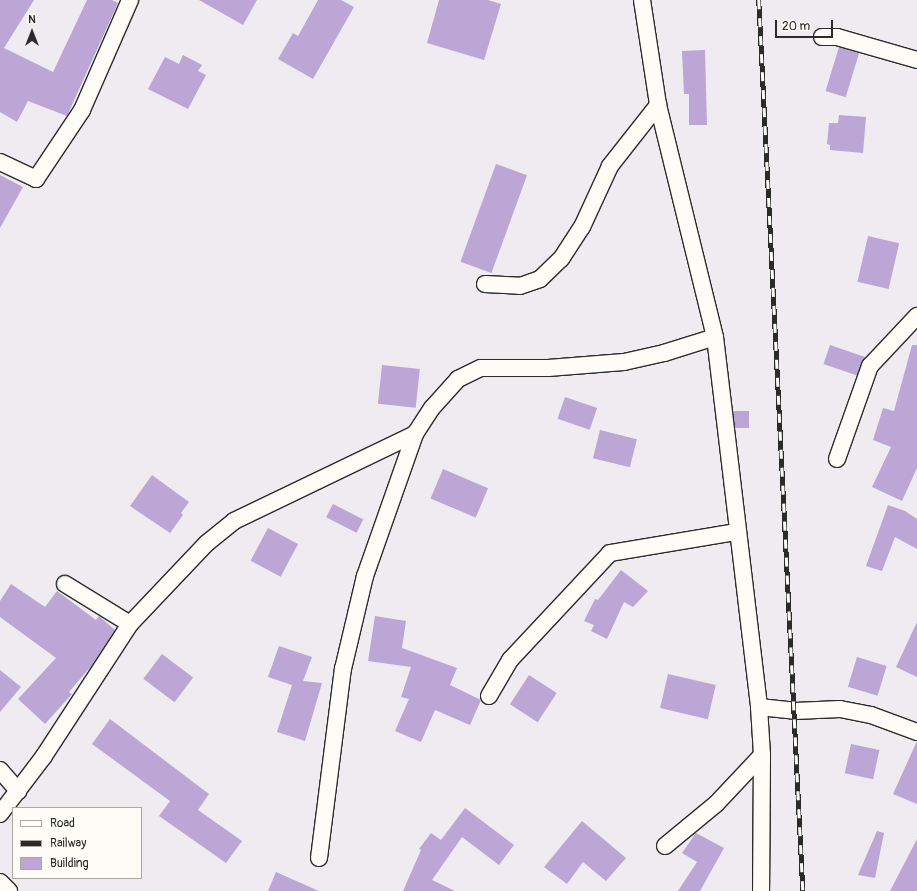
<!DOCTYPE html>
<html>
<head>
<meta charset="utf-8">
<style>
	body { margin:0 }
	#map { position:relative; width:917px; height:891px; overflow:hidden; background:#f0ebf0; font-family:Pangolin,sans-serif }
	div>[style] { position:absolute }
	[style*='--x'] { left:calc(var(--x)*1px); top:calc(var(--y)*1px); width:calc(var(--w)*1px); rotate:calc(var(--a)*1deg) }
	.building>* { inset:0; background:#bba6d6; transform-origin:0 0 }
	.roads { filter:drop-shadow(1px 0 #2b2b2b) drop-shadow(-1px 0 #2b2b2b) drop-shadow(0 1px #2b2b2b) drop-shadow(0 -1px #2b2b2b) }
	.minor>* { height:16px; margin:-8px; padding:0 8px; transform-origin:8px; border-radius:8px; background:#fdfcf7 }
	.rail>* { height:4.5px; margin-top:-2.25px; transform-origin:0; background:repeating-linear-gradient(90deg,#fdfcf7 0 9px,#2b2b2b 0 18px); box-sizing:border-box; border-block:1px solid #2b2b2b }
	span { translate:-50% -50%; white-space:nowrap; text-align:center; line-height:1.15; -webkit-text-stroke:4px #fdfcf7; paint-order:stroke }
	.legend { position:absolute; left:12px; top:807px; width:130px; height:72px; box-sizing:border-box; background:#fdfcf7; border:1px solid #a9a8a5; margin:0; padding:5px 7px; list-style:none; font-size:12px; color:#2b2b2b }
	.legend li { display:flex; align-items:center; gap:8px; height:20px }
	.legend b { width:20px; border:1px solid #a9a8a5 }
	.north { position:absolute; left:12px; top:12px; width:40px; height:40px; -webkit-text-stroke:3px #fdfcf7; paint-order:stroke; rotate:0deg; font-size:11px; font-weight:700; line-height:16px; text-align:center; color:#2b2b2b }
	.north::after { content:''; display:block; margin:auto; width:14px; height:18px; background:#2b2b2b; clip-path:polygon(50% 0,100% 100%,50% 72%,0 100%) }
	.scale { position:absolute; left:775px; top:20px; width:58px; height:18px; box-sizing:border-box; border:2px solid #2b2b2b; border-top:0; padding-left:5px; font-size:12px; line-height:14px; white-space:nowrap; color:#2b2b2b; -webkit-text-stroke:3px #fdfcf7; paint-order:stroke }
</style>
</head>
<body>
<div id="map">
	<div class="building">
		<i style="clip-path:polygon(0 0,34px 0,4px 48px,53px 72px,87px 0,112px 0,118px 3px,67px 116px,28px 101px,17px 122px,0 112px)"></i>
		<i style="clip-path:polygon(199px 0,257px 0,243px 25px)"></i>
		<i style="clip-path:polygon(318px 0,341px 0,354px 7px,313px 79px,278px 59px,293px 33px,298px 36px)"></i>
		<i style="clip-path:polygon(439px 0,488px 0,501px 4px,484px 60px,427px 43px)"></i>
		<i style="left:839px;top:47px;width:21px;height:46px;rotate:17deg"></i>
		<i style="clip-path:polygon(705px 50px,707px 125px,689px 125px,689px 94px,684px 94px,682px 51px)"></i>
		<i style="clip-path:polygon(183px 55px,202px 65px,198px 71px,206px 75px,188px 109px,148px 89px,165px 57px,179px 64px)"></i>
		<i style="clip-path:polygon(839px 115px,866px 117px,863px 153px,830px 150px,830px 145px,827px 144px,829px 123px,838px 123px)"></i>
		<i style="left:496px;top:164px;width:33px;height:104px;rotate:20deg"></i>
		<i style="clip-path:polygon(0 175px,23px 187px,0 228px)"></i>
		<i style="left:868px;top:236px;width:32px;height:47px;rotate:13deg"></i>
		<i style="left:830px;top:345px;width:37px;height:20px;rotate:19deg"></i>
		<i style="clip-path:polygon(912px 345px,917px 345px,917px 468px,902px 501px,872px 487px,891px 447px,873px 440px,883px 408px,894px 411px)"></i>
		<i style="left:382px;top:365px;width:38px;height:39px;rotate:6deg"></i>
		<i style="left:565px;top:397px;width:34px;height:23px;rotate:19deg"></i>
		<i style="left:733px;top:411px;width:16px;height:17px"></i>
		<i style="left:600px;top:430px;width:38px;height:29px;rotate:14deg"></i>
		<i style="left:443px;top:469px;width:49px;height:32px;rotate:23deg"></i>
		<i style="clip-path:polygon(152px 475px,189px 502px,181px 513px,183px 515px,170px 533px,130px 506px)"></i>
		<i style="left:333px;top:504px;width:34px;height:15px;rotate:27deg"></i>
		<i style="clip-path:polygon(888px 505px,905px 511px,917px 519px,917px 549px,895px 537px,882px 571px,866px 566px)"></i>
		<i style="left:268px;top:528px;width:34px;height:37px;rotate:28deg"></i>
		<i style="clip-path:polygon(621px 570px,648px 591px,633px 607px,624px 602px,607px 639px,591px 631px,594px 625px,584px 621px,595px 599px,598px 600px)"></i>
		<i style="clip-path:polygon(11px 584px,45px 607px,57px 591px,96px 620px,99px 616px,115px 630px,92px 665px,69px 692px,72px 694px,45px 724px,18px 699px,56px 658px,0 617px,0 601px)"></i>
		<i style="clip-path:polygon(375px 616px,406px 621px,402px 648px,457px 668px,450px 685px,481px 700px,470px 725px,435px 710px,421px 742px,395px 731px,409px 699px,401px 697px,411px 667px,368px 661px)"></i>
		<i style="clip-path:polygon(917px 622px,917px 677px,896px 667px)"></i>
		<i style="clip-path:polygon(279px 646px,312px 657px,303px 681px,322px 683px,305px 741px,277px 732px,292px 685px,268px 677px)"></i>
		<i style="left:162px;top:654px;width:39px;height:31px;rotate:37deg"></i>
		<i style="left:857px;top:657px;width:31px;height:31px;rotate:17deg"></i>
		<i style="clip-path:polygon(0 670px,21px 687px,0 712px)"></i>
		<i style="left:668px;top:674px;width:49px;height:35px;rotate:13deg"></i>
		<i style="left:529px;top:675px;width:33px;height:35px;rotate:33deg"></i>
		<i style="clip-path:polygon(110px 719px,209px 794px,198px 810px,242px 841px,226px 863px,159px 816px,170px 801px,92px 744px)"></i>
		<i style="clip-path:polygon(917px 741px,917px 804px,893px 794px)"></i>
		<i style="left:851px;top:744px;width:29px;height:30px;rotate:12deg"></i>
		<i style="clip-path:polygon(465px 808px,514px 845px,499px 865px,462px 837px,432px 880px,455px 891px,403px 891px,421px 850px,419px 849px,431px 833px,441px 840px)"></i>
		<i style="clip-path:polygon(582px 821px,626px 858px,606px 881px,583px 862px,567px 884px,544px 867px)"></i>
		<i style="clip-path:polygon(877px 831px,884px 833px,875px 878px,858px 875px)"></i>
		<i style="clip-path:polygon(696px 833px,724px 848px,700px 891px,678px 891px,697px 862px,682px 853px)"></i>
		<i style="clip-path:polygon(917px 839px,917px 891px,890px 891px)"></i>
		<i style="clip-path:polygon(276px 872px,319px 891px,268px 891px)"></i>
	</div>
	<div class="roads">
		<div class="minor">
			<i style="--x:642;--y:0;--w:106;--a:81.3"></i>
			<i style="--x:658;--y:105;--w:239;--a:76.2"></i>
			<i style="--x:715;--y:337;--w:373;--a:83.2"></i>
			<i style="--x:759;--y:707;--w:48;--a:86.4"></i>
			<i style="--x:762;--y:755;--w:136;--a:90.4"></i>
			<i style="--x:822;--y:37;--w:15;--a:0"></i>
			<i style="--x:837;--y:37;--w:83;--a:16"></i>
			<i style="--x:0;--y:162;--w:40;--a:25"></i>
			<i style="--x:36;--y:179;--w:83;--a:-56.3"></i>
			<i style="--x:82;--y:110;--w:120;--a:-66.4"></i>
			<i style="--x:485;--y:284;--w:35;--a:3"></i>
			<i style="--x:520;--y:286;--w:21;--a:-19"></i>
			<i style="--x:540;--y:279;--w:29;--a:-44"></i>
			<i style="--x:561;--y:259;--w:38;--a:-57"></i>
			<i style="--x:582;--y:227;--w:67;--a:-65.3"></i>
			<i style="--x:610;--y:166;--w:78;--a:-51.8"></i>
			<i style="--x:837;--y:459;--w:99;--a:-70.5"></i>
			<i style="--x:870;--y:366;--w:69;--a:-46.8"></i>
			<i style="--x:65;--y:584;--w:76;--a:31.6"></i>
			<i style="--x:489;--y:696;--w:42;--a:-59.7"></i>
			<i style="--x:510;--y:660;--w:146;--a:-46.9"></i>
			<i style="--x:610;--y:553;--w:128;--a:-9.5"></i>
			<i style="--x:759;--y:707;--w:36;--a:6"></i>
			<i style="--x:795;--y:711;--w:45;--a:-2.5"></i>
			<i style="--x:840;--y:709;--w:32;--a:11"></i>
			<i style="--x:871;--y:715;--w:49;--a:20.3"></i>
			<i style="--x:0;--y:770;--w:28;--a:49"></i>
			<i style="--x:0;--y:814;--w:73;--a:-52.8"></i>
			<i style="--x:44;--y:756;--w:158;--a:-56.9"></i>
			<i style="--x:130;--y:624;--w:112;--a:-46.5"></i>
			<i style="--x:207;--y:543;--w:35;--a:-39"></i>
			<i style="--x:234;--y:521;--w:201;--a:-25.7"></i>
			<i style="--x:415;--y:434;--w:31;--a:-57"></i>
			<i style="--x:432;--y:408;--w:39;--a:-48"></i>
			<i style="--x:458;--y:379;--w:25;--a:-26"></i>
			<i style="--x:481;--y:368;--w:67;--a:0"></i>
			<i style="--x:548;--y:368;--w:76;--a:-4.5"></i>
			<i style="--x:624;--y:362;--w:41;--a:-12.7"></i>
			<i style="--x:664;--y:353;--w:53;--a:-17.4"></i>
			<i style="--x:665;--y:846;--w:66;--a:-39.5"></i>
			<i style="--x:716;--y:804;--w:67;--a:-46.8"></i>
			<i style="--x:319;--y:858;--w:191;--a:-82.8"></i>
			<i style="--x:343;--y:669;--w:96;--a:-76.7"></i>
			<i style="--x:365;--y:576;--w:151;--a:-70.6"></i>
			<i style="--x:0;--y:882;--w:13;--a:45"></i>
		</div>
	</div>
	<div class="rail">
		<i style="--x:759;--y:0;--w:892;--a:87.17"></i>
	</div>
	<ul class="legend">
	<li><b style="height:5px;background:#fdfcf7"></b>Road</li>
	<li><b style="height:5px;background:#2b2b2b"></b>Railway</li>
	<li><b style="height:11px;background:#bba6d6"></b>Building</li>
	</ul>
	<div class="north">N</div>
	<div class="scale">20 m</div>
</div>
</body>
</html>
